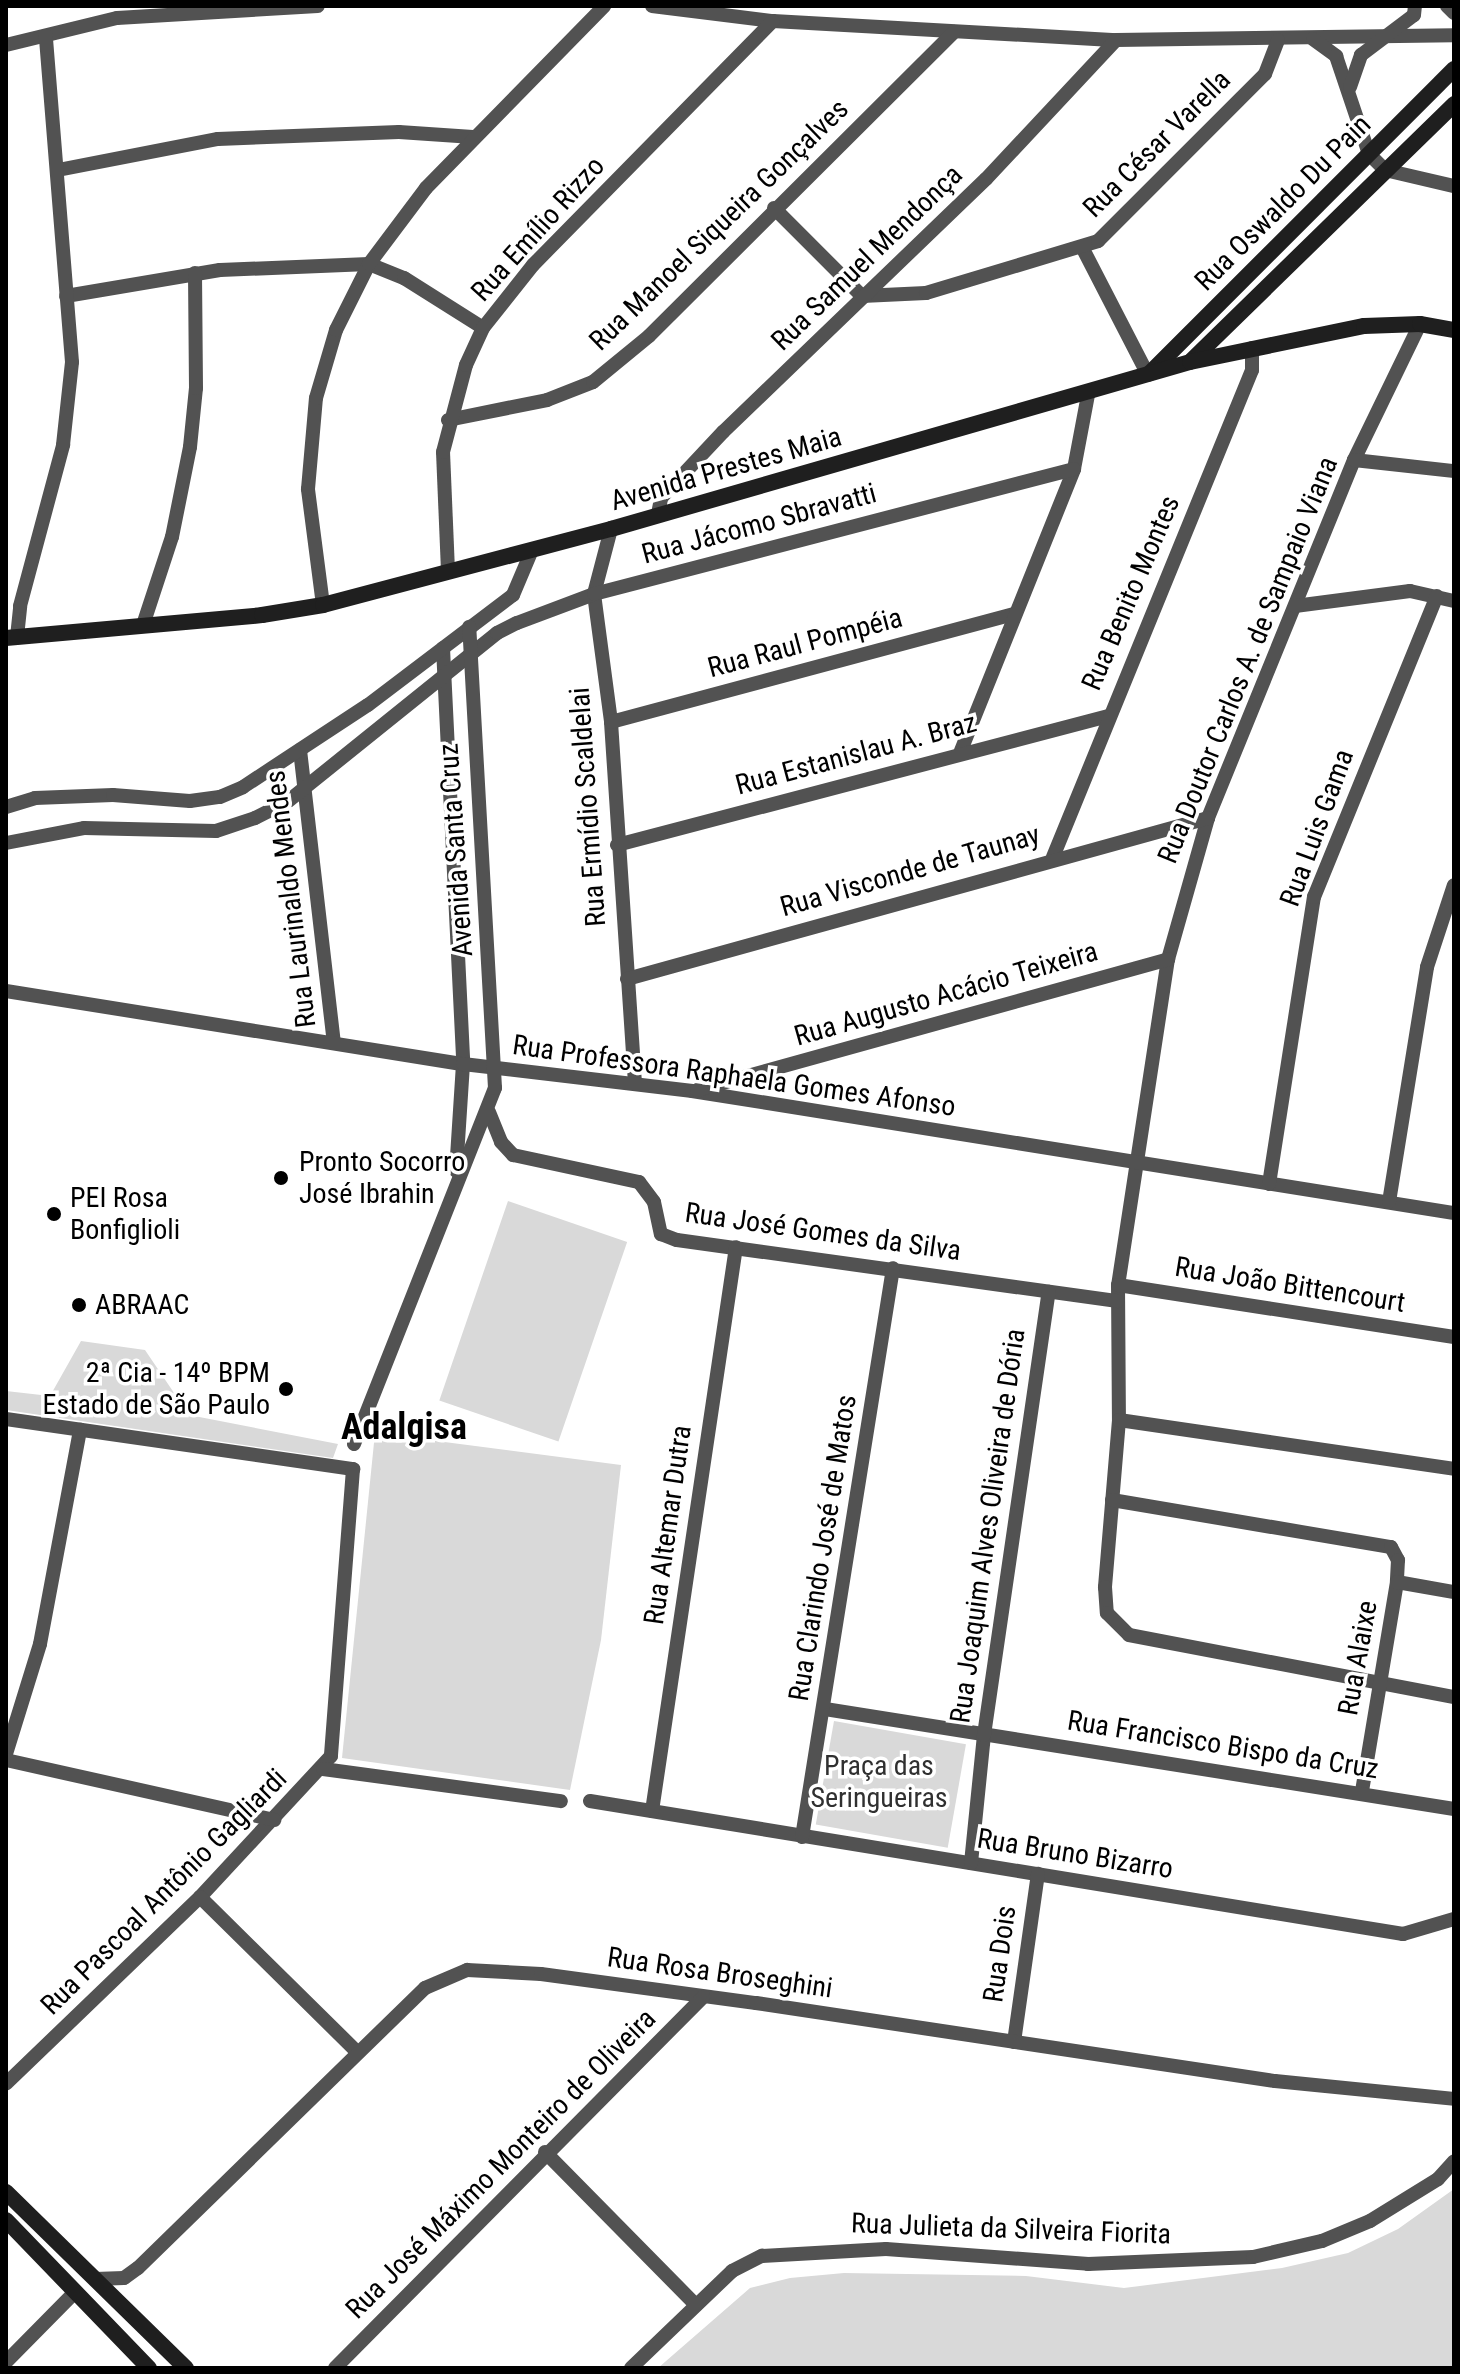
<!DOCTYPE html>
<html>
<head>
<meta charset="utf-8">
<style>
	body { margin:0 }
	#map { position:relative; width:1460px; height:2374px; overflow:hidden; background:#fff; font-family:"Roboto Condensed",sans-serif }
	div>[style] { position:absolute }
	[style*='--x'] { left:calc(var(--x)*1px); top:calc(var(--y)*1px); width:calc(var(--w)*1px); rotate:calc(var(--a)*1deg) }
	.green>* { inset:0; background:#d9d9d9; transform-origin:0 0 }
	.minor>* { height:14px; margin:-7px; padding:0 7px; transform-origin:7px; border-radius:7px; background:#525252 }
	.secondary>* { height:16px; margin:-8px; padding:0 8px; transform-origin:8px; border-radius:8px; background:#1f1f1f }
	.dots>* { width:22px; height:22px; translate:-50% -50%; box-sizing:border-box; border:4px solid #fff; border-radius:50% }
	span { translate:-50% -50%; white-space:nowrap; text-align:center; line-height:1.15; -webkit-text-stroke:7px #fff; paint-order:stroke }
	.street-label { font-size:28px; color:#000 }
	.poi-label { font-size:28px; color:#000 }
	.left { translate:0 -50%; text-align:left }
	.right { translate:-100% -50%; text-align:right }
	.park-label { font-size:28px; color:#303030 }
	.district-label { font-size:36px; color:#000; font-weight:700 }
	.frame { position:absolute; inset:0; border:8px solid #000; pointer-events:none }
</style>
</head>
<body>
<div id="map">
	<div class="green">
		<i style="left:508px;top:1201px;width:126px;height:211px;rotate:19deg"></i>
		<i style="clip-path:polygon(81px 1341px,145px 1350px,189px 1415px,338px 1444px,333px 1458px,6px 1410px,6px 1391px,50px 1396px)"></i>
		<i style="clip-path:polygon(375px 1433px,621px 1465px,601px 1640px,570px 1790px,342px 1758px)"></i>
		<i style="left:834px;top:1721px;width:134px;height:105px;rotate:10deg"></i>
		<i style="clip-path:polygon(1454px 2189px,1454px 2368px,658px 2368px,750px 2288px,790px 2278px,844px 2273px,1026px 2276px,1124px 2288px,1282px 2268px,1348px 2253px,1398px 2229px)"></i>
	</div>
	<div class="minor">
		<i style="--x:652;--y:6;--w:122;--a:7.1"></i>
		<i style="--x:773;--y:21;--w:344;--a:3.2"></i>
		<i style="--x:1116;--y:40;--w:338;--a:-0.8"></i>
		<i style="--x:1447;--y:6;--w:10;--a:45"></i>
		<i style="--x:1313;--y:39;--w:29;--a:36"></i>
		<i style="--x:1336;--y:56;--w:103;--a:71.4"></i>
		<i style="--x:1369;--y:154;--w:23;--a:45"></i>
		<i style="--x:1385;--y:170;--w:71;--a:13.1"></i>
		<i style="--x:6;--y:45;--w:114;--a:-13.7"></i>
		<i style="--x:117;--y:18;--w:201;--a:-3.4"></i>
		<i style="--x:1350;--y:87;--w:34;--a:-71"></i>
		<i style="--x:1361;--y:55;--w:66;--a:-37"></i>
		<i style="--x:1414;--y:15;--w:9;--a:-84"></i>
		<i style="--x:58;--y:170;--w:163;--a:-11"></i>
		<i style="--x:218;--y:139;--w:181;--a:-2.2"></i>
		<i style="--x:399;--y:132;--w:74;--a:3.9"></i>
		<i style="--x:774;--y:208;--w:124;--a:45"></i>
		<i style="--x:1082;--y:247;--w:144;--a:62.7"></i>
		<i style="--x:66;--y:296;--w:156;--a:-9.6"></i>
		<i style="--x:220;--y:270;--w:149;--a:-2.3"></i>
		<i style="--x:369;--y:264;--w:38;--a:22"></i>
		<i style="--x:404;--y:278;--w:93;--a:32.3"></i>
		<i style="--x:862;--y:296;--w:64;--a:-2.7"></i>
		<i style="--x:926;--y:293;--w:180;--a:-16.8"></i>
		<i style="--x:1098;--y:241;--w:236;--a:-45"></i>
		<i style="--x:1265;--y:74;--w:36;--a:-69"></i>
		<i style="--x:1420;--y:324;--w:151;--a:115.9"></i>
		<i style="--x:1354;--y:460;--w:387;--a:112.2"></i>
		<i style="--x:1208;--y:818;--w:147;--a:105.8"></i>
		<i style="--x:1168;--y:959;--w:330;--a:98.7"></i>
		<i style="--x:1118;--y:1285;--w:135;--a:89.6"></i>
		<i style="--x:1119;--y:1420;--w:168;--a:94.8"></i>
		<i style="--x:1105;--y:1587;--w:26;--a:86"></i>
		<i style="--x:1107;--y:1613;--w:31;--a:45"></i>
		<i style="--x:1129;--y:1635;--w:331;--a:10.8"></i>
		<i style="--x:448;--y:420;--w:101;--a:-11.4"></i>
		<i style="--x:547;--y:400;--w:49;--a:-21.4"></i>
		<i style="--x:593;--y:382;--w:72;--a:-39.4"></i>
		<i style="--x:649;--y:336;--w:431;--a:-44.9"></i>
		<i style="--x:1354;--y:460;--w:101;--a:6.3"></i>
		<i style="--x:658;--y:514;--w:16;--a:-79"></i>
		<i style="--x:661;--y:498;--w:91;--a:-46.8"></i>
		<i style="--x:723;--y:432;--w:365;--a:-43.9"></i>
		<i style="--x:986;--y:179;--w:190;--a:-46.9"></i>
		<i style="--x:611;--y:529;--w:67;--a:104.7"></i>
		<i style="--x:594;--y:594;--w:129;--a:82.4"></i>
		<i style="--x:611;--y:722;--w:362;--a:86.2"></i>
		<i style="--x:448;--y:571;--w:119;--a:-92.4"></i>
		<i style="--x:443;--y:452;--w:90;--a:-75.2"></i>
		<i style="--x:466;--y:365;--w:41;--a:-65.3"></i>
		<i style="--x:483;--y:328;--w:80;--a:-51.6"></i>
		<i style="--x:533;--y:265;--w:342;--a:-45.5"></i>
		<i style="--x:323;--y:605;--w:117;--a:-97.4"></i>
		<i style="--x:308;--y:489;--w:91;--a:-85"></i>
		<i style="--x:316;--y:398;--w:71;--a:-73.6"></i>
		<i style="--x:336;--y:330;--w:74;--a:-63.4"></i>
		<i style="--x:369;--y:264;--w:95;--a:-53.1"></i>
		<i style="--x:426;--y:188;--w:255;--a:-45.6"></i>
		<i style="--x:1295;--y:606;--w:116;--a:-7.4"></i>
		<i style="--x:1410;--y:591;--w:45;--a:12.8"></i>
		<i style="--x:143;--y:625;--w:93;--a:-71.8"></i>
		<i style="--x:172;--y:537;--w:92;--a:-78.7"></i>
		<i style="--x:190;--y:447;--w:59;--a:-84.2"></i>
		<i style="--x:196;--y:388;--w:115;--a:-90.5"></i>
		<i style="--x:17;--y:637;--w:31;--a:-84"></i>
		<i style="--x:20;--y:606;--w:167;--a:-75"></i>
		<i style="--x:63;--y:445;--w:83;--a:-83.8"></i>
		<i style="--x:72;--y:362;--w:327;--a:-94.6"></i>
		<i style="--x:443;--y:648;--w:416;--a:87.2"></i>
		<i style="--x:463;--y:1064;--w:107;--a:93.7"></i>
		<i style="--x:611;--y:722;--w:416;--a:-15"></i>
		<i style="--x:300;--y:750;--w:294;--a:83.4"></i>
		<i style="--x:960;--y:753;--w:306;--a:-68.1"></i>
		<i style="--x:1074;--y:469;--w:75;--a:-79.3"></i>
		<i style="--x:6;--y:807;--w:30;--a:-17"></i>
		<i style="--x:35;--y:798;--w:78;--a:-2.2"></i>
		<i style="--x:113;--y:795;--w:77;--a:4.5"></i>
		<i style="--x:190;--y:801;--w:30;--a:-8"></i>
		<i style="--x:220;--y:797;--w:25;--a:-23"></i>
		<i style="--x:243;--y:787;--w:149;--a:-33.3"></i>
		<i style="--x:368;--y:705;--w:182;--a:-37.2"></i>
		<i style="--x:513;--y:595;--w:49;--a:-67.1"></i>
		<i style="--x:6;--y:843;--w:79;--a:-10.9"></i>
		<i style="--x:84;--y:828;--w:132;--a:1.3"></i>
		<i style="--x:216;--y:831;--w:41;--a:-18.4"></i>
		<i style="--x:255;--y:818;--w:36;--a:-27"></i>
		<i style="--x:287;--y:802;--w:270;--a:-38.8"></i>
		<i style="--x:497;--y:633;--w:22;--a:-27"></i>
		<i style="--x:517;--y:623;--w:82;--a:-20.6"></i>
		<i style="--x:594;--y:594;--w:496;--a:-14.6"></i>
		<i style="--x:617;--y:845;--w:508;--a:-14.72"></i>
		<i style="--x:1053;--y:857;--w:526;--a:-67.77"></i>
		<i style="--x:1252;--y:370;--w:22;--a:-90"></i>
		<i style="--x:627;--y:979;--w:603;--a:-15.49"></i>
		<i style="--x:6;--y:991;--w:463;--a:9.1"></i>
		<i style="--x:463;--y:1064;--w:231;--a:6.7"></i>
		<i style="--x:692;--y:1091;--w:772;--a:9.1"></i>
		<i style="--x:697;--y:1090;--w:489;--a:-15.5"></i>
		<i style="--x:489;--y:1112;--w:32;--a:68"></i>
		<i style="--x:501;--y:1142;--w:18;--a:47"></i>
		<i style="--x:513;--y:1155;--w:129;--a:12.1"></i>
		<i style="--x:639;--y:1182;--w:25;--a:53"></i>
		<i style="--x:654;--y:1202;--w:33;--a:78"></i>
		<i style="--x:661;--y:1234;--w:17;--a:21"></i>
		<i style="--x:677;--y:1240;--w:445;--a:7.9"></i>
		<i style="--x:1269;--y:1184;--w:291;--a:-81.1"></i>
		<i style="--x:1314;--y:897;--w:325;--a:-67.8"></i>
		<i style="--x:1389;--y:1202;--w:238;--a:-80.8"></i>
		<i style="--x:1427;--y:967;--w:86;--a:-71.8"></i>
		<i style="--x:1118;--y:1285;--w:340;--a:8.8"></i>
		<i style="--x:6;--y:1419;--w:351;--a:8.2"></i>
		<i style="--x:353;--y:1469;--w:288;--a:94.4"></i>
		<i style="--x:331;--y:1756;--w:192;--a:132.9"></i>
		<i style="--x:200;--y:1897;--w:269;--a:136.1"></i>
		<i style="--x:1119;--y:1420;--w:339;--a:8.3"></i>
		<i style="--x:354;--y:1444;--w:383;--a:-68.4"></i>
		<i style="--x:495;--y:1088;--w:462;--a:-93.2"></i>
		<i style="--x:1112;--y:1500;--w:283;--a:9.6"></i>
		<i style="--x:1391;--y:1547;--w:15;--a:62"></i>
		<i style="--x:1398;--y:1560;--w:22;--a:93"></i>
		<i style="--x:1397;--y:1582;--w:212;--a:99.5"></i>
		<i style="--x:1397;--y:1582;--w:58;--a:10"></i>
		<i style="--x:825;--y:1709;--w:637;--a:9.03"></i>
		<i style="--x:6;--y:1754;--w:115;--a:-72.8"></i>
		<i style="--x:40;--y:1644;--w:218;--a:-79.4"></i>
		<i style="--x:6;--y:1760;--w:275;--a:12.6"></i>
		<i style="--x:323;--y:1769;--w:240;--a:7.7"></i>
		<i style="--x:590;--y:1801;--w:824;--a:9.29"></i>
		<i style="--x:1403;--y:1934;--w:53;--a:-16.4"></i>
		<i style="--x:652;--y:1811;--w:570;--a:-81.53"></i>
		<i style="--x:802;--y:1837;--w:576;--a:-80.91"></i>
		<i style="--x:971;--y:1863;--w:129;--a:-84.2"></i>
		<i style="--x:984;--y:1735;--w:448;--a:-81.7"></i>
		<i style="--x:200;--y:1897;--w:221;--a:44.6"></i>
		<i style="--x:1014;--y:2042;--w:170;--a:-81.9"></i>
		<i style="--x:545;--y:2152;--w:215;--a:45.4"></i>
		<i style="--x:95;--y:2279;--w:29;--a:-2"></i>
		<i style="--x:124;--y:2278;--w:17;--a:-36"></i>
		<i style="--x:138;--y:2268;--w:401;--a:-44.3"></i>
		<i style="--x:425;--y:1988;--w:46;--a:-23.2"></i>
		<i style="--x:467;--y:1970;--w:74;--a:3.1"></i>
		<i style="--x:541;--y:1974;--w:217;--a:7.7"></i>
		<i style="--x:756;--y:2003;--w:525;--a:8.55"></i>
		<i style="--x:1275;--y:2081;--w:180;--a:5.7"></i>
		<i style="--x:6;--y:2362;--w:98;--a:-45.4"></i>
		<i style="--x:335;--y:2368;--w:523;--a:-45.23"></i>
		<i style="--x:631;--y:2368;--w:140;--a:-43.8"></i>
		<i style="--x:732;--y:2271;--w:34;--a:-27"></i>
		<i style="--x:762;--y:2256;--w:124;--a:-3.2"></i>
		<i style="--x:886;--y:2249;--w:203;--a:4.2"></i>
		<i style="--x:1088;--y:2264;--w:165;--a:-2.4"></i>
		<i style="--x:1253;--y:2257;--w:71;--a:-13.1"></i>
		<i style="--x:1322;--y:2241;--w:52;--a:-22.6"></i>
		<i style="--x:1370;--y:2221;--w:80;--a:-31.7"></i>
		<i style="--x:1438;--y:2179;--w:24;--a:-48"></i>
	</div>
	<div class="secondary">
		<i style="--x:1191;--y:361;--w:368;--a:-44.3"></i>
		<i style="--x:1150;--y:373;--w:430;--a:-45"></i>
		<i style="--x:6;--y:638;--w:257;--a:-5.1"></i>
		<i style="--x:262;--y:615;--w:62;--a:-9.3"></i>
		<i style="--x:323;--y:605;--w:298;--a:-14.8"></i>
		<i style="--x:611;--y:529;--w:603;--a:-16.09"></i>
		<i style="--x:1190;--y:362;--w:178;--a:-11.7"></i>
		<i style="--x:1364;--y:326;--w:56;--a:-2"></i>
		<i style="--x:1420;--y:324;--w:35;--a:10"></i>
		<i style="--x:6;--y:2192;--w:252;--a:44.4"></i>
		<i style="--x:6;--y:2220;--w:206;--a:46"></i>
	</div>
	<div class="dots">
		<i style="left:281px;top:1178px;background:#000"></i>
		<i style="left:54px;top:1214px;background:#000"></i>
		<i style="left:79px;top:1305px;background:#000"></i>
		<i style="left:286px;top:1389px;background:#000"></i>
	</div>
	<div class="street-label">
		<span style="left:1157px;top:144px;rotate:-45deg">Rua César Varella</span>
		<span style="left:1283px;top:203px;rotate:-45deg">Rua Oswaldo Du Pain</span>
		<span style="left:719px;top:225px;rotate:-44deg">Rua Manoel Siqueira Gonçalves</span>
		<span style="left:538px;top:229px;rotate:-48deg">Rua Emílio Rizzo</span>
		<span style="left:867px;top:258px;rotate:-44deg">Rua Samuel Mendonça</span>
		<span style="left:726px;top:469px;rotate:-16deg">Avenida Prestes Maia</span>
		<span style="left:759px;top:524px;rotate:-15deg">Rua Jácomo Sbravatti</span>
		<span style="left:1131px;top:593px;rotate:-67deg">Rua Benito Montes</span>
		<span style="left:805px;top:643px;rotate:-15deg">Rua Raul Pompéia</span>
		<span style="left:1248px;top:660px;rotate:-68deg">Rua Doutor Carlos A. de Sampaio Viana</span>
		<span style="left:856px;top:754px;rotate:-15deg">Rua Estanislau A. Braz</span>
		<span style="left:588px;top:807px;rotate:-94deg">Rua Ermídio Scaldelai</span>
		<span style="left:1317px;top:828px;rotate:-70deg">Rua Luis Gama</span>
		<span style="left:456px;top:850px;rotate:-94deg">Avenida Santa Cruz</span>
		<span style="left:910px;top:871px;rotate:-16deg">Rua Visconde de Taunay</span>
		<span style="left:291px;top:899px;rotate:-97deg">Rua Laurinaldo Mendes</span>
		<span style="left:946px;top:994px;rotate:-16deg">Rua Augusto Acácio Teixeira</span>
		<span style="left:734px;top:1076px;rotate:8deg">Rua Professora Raphaela Gomes Afonso</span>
		<span style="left:823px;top:1232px;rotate:8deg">Rua José Gomes da Silva</span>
		<span style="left:1290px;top:1285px;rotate:9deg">Rua João Bittencourt</span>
		<span style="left:668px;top:1525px;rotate:-82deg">Rua Altemar Dutra</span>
		<span style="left:988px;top:1526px;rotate:-82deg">Rua Joaquim Alves Oliveira de Dória</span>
		<span style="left:823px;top:1548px;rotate:-81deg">Rua Clarindo José de Matos</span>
		<span style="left:1358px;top:1658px;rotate:-80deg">Rua Alaixe</span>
		<span style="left:1223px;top:1745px;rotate:9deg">Rua Francisco Bispo da Cruz</span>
		<span style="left:1075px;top:1854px;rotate:9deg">Rua Bruno Bizarro</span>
		<span style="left:164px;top:1892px;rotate:-45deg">Rua Pascoal Antônio Gagliardi</span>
		<span style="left:1000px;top:1954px;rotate:-82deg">Rua Dois</span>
		<span style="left:720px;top:1973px;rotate:8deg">Rua Rosa Broseghini</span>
		<span style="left:501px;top:2164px;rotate:-45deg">Rua José Máximo Monteiro de Oliveira</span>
		<span style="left:1011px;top:2229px;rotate:2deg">Rua Julieta da Silveira Fiorita</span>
	</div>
	<div class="poi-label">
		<span class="left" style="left:299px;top:1178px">Pronto Socorro<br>José Ibrahin</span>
		<span class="left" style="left:70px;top:1214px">PEI Rosa<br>Bonfiglioli</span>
		<span class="left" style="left:95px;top:1305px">ABRAAC</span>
		<span class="right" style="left:270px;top:1389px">2ª Cia - 14º BPM<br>Estado de São Paulo</span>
	</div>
	<div class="park-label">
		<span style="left:879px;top:1782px">Praça das<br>Seringueiras</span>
	</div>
	<div class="district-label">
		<span style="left:404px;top:1428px">Adalgisa</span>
	</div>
	<div class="frame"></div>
</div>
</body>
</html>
